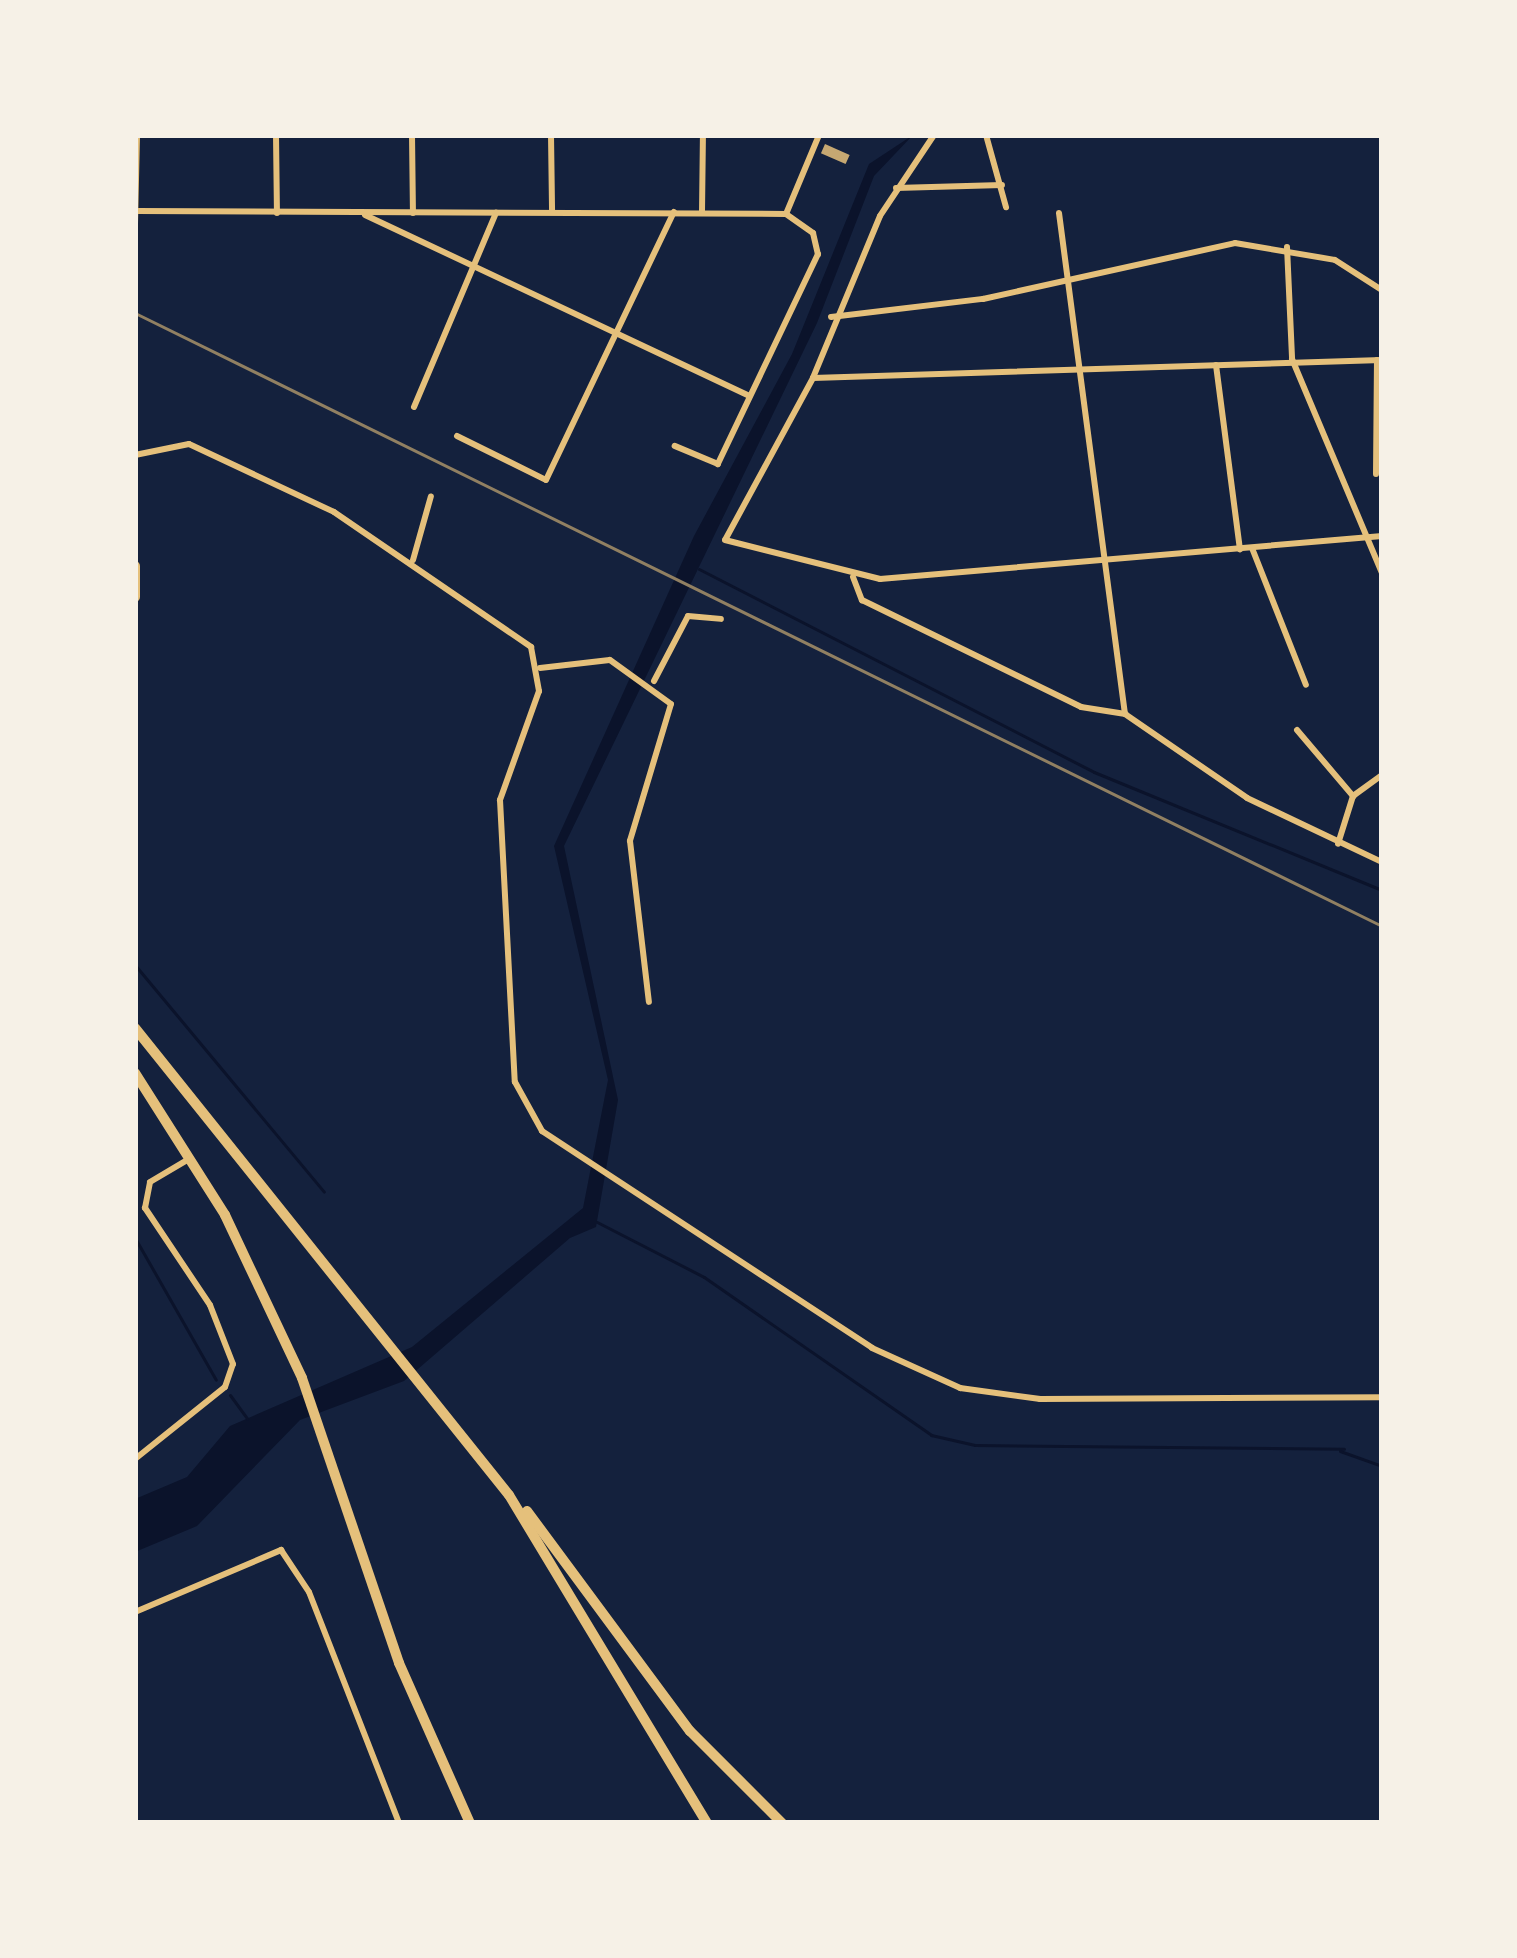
<!DOCTYPE html>
<style>
body{margin:0}
#map{position:relative;width:1517px;height:1958px;overflow:hidden;background:#14213d;font-family:Merriweather,serif}
div>[style]{position:absolute}
[style*='--x']{left:calc(var(--x)*1px);top:calc(var(--y)*1px);width:calc(var(--w)*1px);rotate:calc(var(--a)*1deg)}
.water>*{inset:0;background:#0b132b}
.stream>*{height:3px;margin:-1.5px;padding:0 1.5px;transform-origin:1.5px;border-radius:1.5px;background:#0b132b}
.building>*{inset:0;background:#c6a872;transform-origin:0 0}
.minor>*{height:6px;margin:-3px;padding:0 3px;transform-origin:3px;border-radius:3px;background:#e5c07b}
.motorway>*{height:10px;margin:-5px;padding:0 5px;transform-origin:5px;border-radius:5px;background:#e5c07b}
.rail>*{height:3px;margin:-1.5px;padding:0 1.5px;transform-origin:1.5px;border-radius:1.5px;background:#918062}
span{translate:-50% -50%;white-space:nowrap;text-align:center;line-height:1.15;-webkit-text-stroke:9px #f6f1e7;paint-order:stroke}
.frame{position:absolute;inset:0;border:138px solid #f6f1e7;pointer-events:none}
</style>
<div id="map">
<div class="water">
<i style="clip-path:polygon(913px 135px,874px 176px,817px 323px,564px 846px,618px 1100px,596px 1227px,570px 1238px,404px 1381px,300px 1420px,197px 1526px,135px 1552px,135px 1499px,187px 1477px,230px 1426px,412px 1347px,583px 1208px,608px 1080px,554px 846px,694px 536px,792px 354px,869px 164px)"></i>
</div>
<div class="stream">
<i style="--x:699;--y:569;--w:444;--a:27.2"></i>
<i style="--x:1094;--y:772;--w:311;--a:22.3"></i>
<i style="--x:135;--y:965;--w:295;--a:50.2"></i>
<i style="--x:597;--y:1222;--w:120;--a:27.2"></i>
<i style="--x:704;--y:1277;--w:277;--a:34.8"></i>
<i style="--x:931;--y:1435;--w:45;--a:12.8"></i>
<i style="--x:975;--y:1445;--w:369;--a:0.6"></i>
<i style="--x:135;--y:1238;--w:163;--a:60.3"></i>
<i style="--x:230;--y:1395;--w:29;--a:54"></i>
<i style="--x:1340;--y:1451;--w:45;--a:19.7"></i>
</div>
<div class="building">
<i style="left:825px;top:144px;width:27px;height:10px;rotate:24deg"></i>
</div>
<div class="minor">
<i style="--x:276;--y:135;--w:78;--a:89.3"></i>
<i style="--x:412;--y:135;--w:78;--a:89.3"></i>
<i style="--x:551;--y:135;--w:76;--a:89.2"></i>
<i style="--x:934;--y:135;--w:97;--a:123.7"></i>
<i style="--x:880;--y:216;--w:175;--a:112.5"></i>
<i style="--x:813;--y:378;--w:184;--a:118.5"></i>
<i style="--x:725;--y:540;--w:160;--a:14.1"></i>
<i style="--x:880;--y:579;--w:504;--a:-4.9"></i>
<i style="--x:986;--y:135;--w:75;--a:74.5"></i>
<i style="--x:896;--y:188;--w:106;--a:-1.6"></i>
<i style="--x:137;--y:211;--w:649;--a:0.26"></i>
<i style="--x:786;--y:214;--w:33;--a:35"></i>
<i style="--x:813;--y:233;--w:22;--a:77"></i>
<i style="--x:818;--y:254;--w:233;--a:115.5"></i>
<i style="--x:718;--y:464;--w:47;--a:-157.3"></i>
<i style="--x:702;--y:212;--w:77;--a:-89.3"></i>
<i style="--x:1059;--y:213;--w:505;--a:82.5"></i>
<i style="--x:786;--y:214;--w:86;--a:-67.3"></i>
<i style="--x:365;--y:215;--w:425;--a:25.2"></i>
<i style="--x:135;--y:224;--w:89;--a:-88.7"></i>
<i style="--x:1287;--y:247;--w:112;--a:87.4"></i>
<i style="--x:1292;--y:359;--w:232;--a:67.2"></i>
<i style="--x:831;--y:317;--w:153;--a:-6.8"></i>
<i style="--x:983;--y:299;--w:258;--a:-12.5"></i>
<i style="--x:1235;--y:243;--w:101;--a:9.6"></i>
<i style="--x:1335;--y:260;--w:56;--a:32.6"></i>
<i style="--x:1216;--y:365;--w:186;--a:82.6"></i>
<i style="--x:813;--y:378;--w:569;--a:-1.81"></i>
<i style="--x:414;--y:407;--w:211;--a:-67.1"></i>
<i style="--x:457;--y:436;--w:99;--a:26.3"></i>
<i style="--x:546;--y:480;--w:297;--a:-64.5"></i>
<i style="--x:135;--y:455;--w:55;--a:-11.5"></i>
<i style="--x:189;--y:444;--w:160;--a:25.1"></i>
<i style="--x:334;--y:512;--w:239;--a:34.4"></i>
<i style="--x:531;--y:647;--w:45;--a:79.7"></i>
<i style="--x:539;--y:691;--w:116;--a:109.7"></i>
<i style="--x:500;--y:800;--w:282;--a:87"></i>
<i style="--x:515;--y:1082;--w:56;--a:61.1"></i>
<i style="--x:542;--y:1131;--w:395;--a:33.3"></i>
<i style="--x:872;--y:1348;--w:97;--a:24.4"></i>
<i style="--x:960;--y:1388;--w:81;--a:7.8"></i>
<i style="--x:1040;--y:1399;--w:342;--a:-0.3"></i>
<i style="--x:1376;--y:474;--w:114;--a:-89.5"></i>
<i style="--x:1252;--y:548;--w:147;--a:68.5"></i>
<i style="--x:413;--y:560;--w:66;--a:-74.3"></i>
<i style="--x:853;--y:577;--w:25;--a:69"></i>
<i style="--x:862;--y:600;--w:244;--a:26"></i>
<i style="--x:1081;--y:707;--w:45;--a:9"></i>
<i style="--x:1125;--y:714;--w:148;--a:34.5"></i>
<i style="--x:1247;--y:798;--w:149;--a:25.4"></i>
<i style="--x:540;--y:668;--w:70;--a:-6.5"></i>
<i style="--x:610;--y:660;--w:75;--a:35.8"></i>
<i style="--x:671;--y:704;--w:143;--a:106.7"></i>
<i style="--x:630;--y:841;--w:162;--a:83.3"></i>
<i style="--x:654;--y:681;--w:73;--a:-62.4"></i>
<i style="--x:688;--y:616;--w:33;--a:5"></i>
<i style="--x:1297;--y:730;--w:87;--a:49.7"></i>
<i style="--x:1353;--y:796;--w:50;--a:107.4"></i>
<i style="--x:1353;--y:796;--w:36;--a:-36"></i>
<i style="--x:135;--y:1459;--w:115;--a:-38.7"></i>
<i style="--x:225;--y:1387;--w:24;--a:-71"></i>
<i style="--x:233;--y:1364;--w:63;--a:-111.3"></i>
<i style="--x:210;--y:1305;--w:117;--a:-123.8"></i>
<i style="--x:145;--y:1208;--w:26;--a:-79"></i>
<i style="--x:150;--y:1182;--w:43;--a:-30.7"></i>
<i style="--x:135;--y:1612;--w:159;--a:-23"></i>
<i style="--x:281;--y:1550;--w:50;--a:56.3"></i>
<i style="--x:309;--y:1592;--w:248;--a:68.7"></i>
</div>
<div class="motorway">
<i style="--x:135;--y:566;--w:31;--a:90"></i>
<i style="--x:135;--y:1028;--w:598;--a:51.31"></i>
<i style="--x:509;--y:1495;--w:383;--a:58.9"></i>
<i style="--x:135;--y:1073;--w:168;--a:57.6"></i>
<i style="--x:225;--y:1215;--w:180;--a:64.7"></i>
<i style="--x:302;--y:1378;--w:301;--a:71.2"></i>
<i style="--x:399;--y:1663;--w:175;--a:66.1"></i>
<i style="--x:527;--y:1511;--w:274;--a:53.5"></i>
<i style="--x:690;--y:1731;--w:130;--a:45"></i>
</div>
<div class="rail">
<i style="--x:135;--y:313;--w:1390;--a:26.18"></i>
</div>
<div class="frame"></div>
</div>
